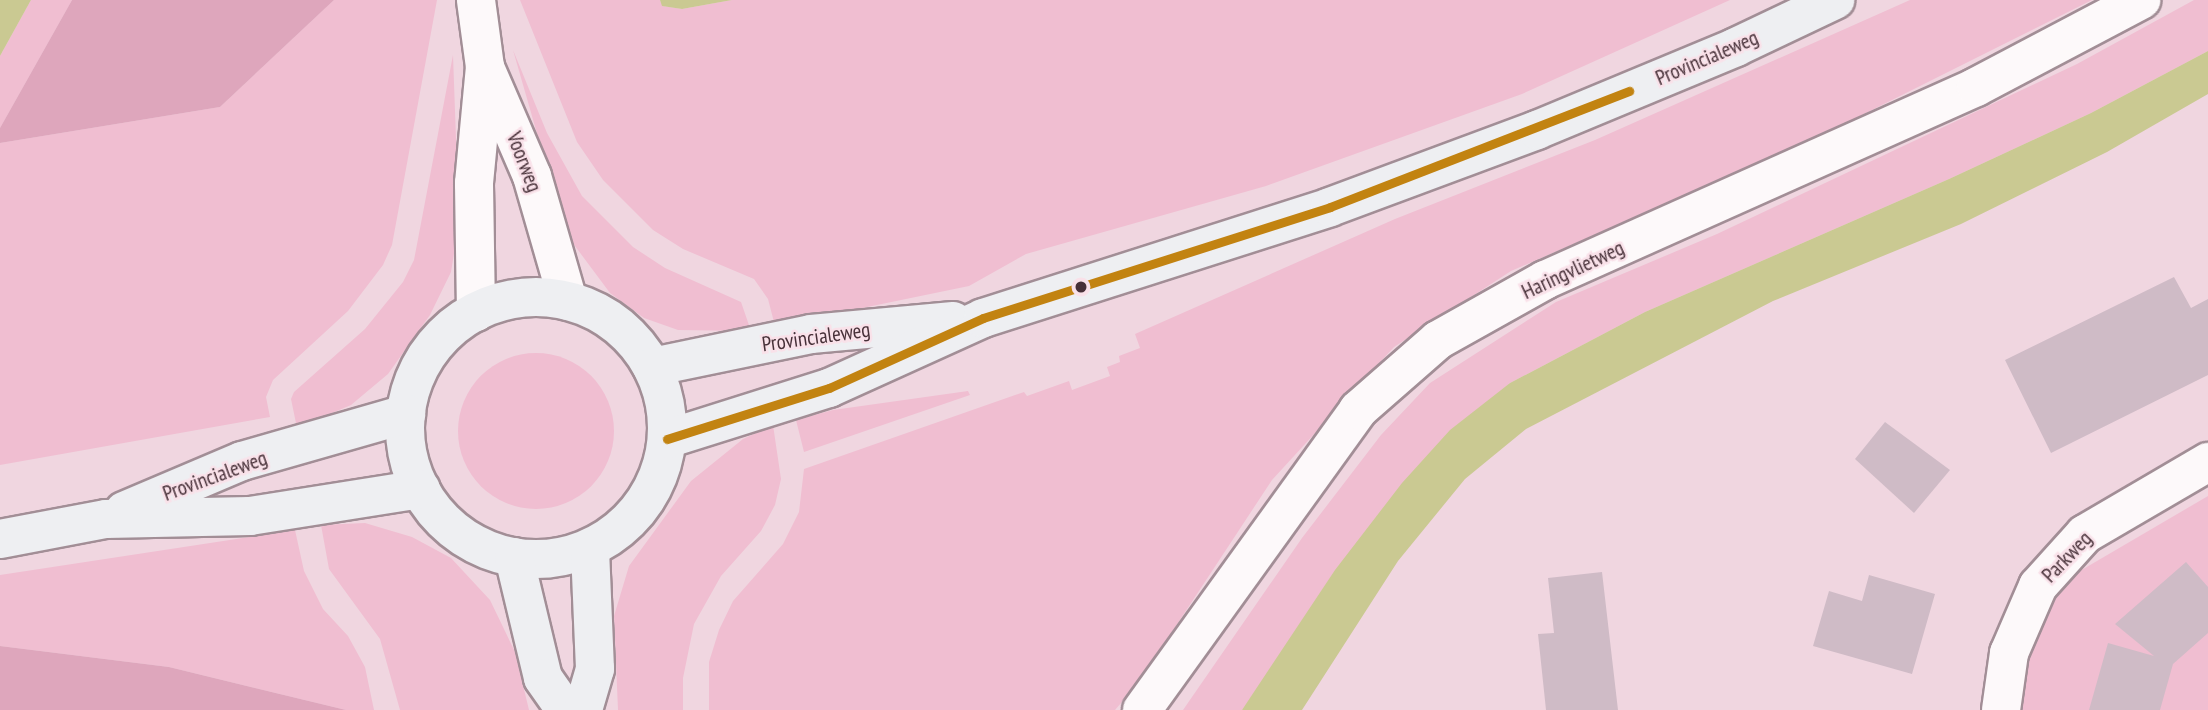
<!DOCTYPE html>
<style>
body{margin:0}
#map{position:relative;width:2208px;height:710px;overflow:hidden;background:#f0d6e0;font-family:"PT Sans Narrow",sans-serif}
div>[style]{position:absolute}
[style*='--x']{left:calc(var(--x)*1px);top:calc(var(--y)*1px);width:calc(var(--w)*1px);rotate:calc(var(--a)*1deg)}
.green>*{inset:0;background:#f0bed1}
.round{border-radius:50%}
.forest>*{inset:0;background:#dea6bc}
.water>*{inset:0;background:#cac992}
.building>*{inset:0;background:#cfbbc6}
.roads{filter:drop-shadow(2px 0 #a28e96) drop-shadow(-2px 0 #a28e96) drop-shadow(0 2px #a28e96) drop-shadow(0 -2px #a28e96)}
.street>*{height:38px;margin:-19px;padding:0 19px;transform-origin:19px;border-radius:19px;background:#fdf9fa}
.secondary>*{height:38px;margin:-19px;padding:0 19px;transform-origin:19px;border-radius:19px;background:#eeeff2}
.secondary>.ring{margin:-19px;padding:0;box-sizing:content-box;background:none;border:38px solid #eeeff2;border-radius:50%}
.bus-1>*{height:9px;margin:-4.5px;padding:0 4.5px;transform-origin:4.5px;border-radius:4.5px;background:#c28311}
.dots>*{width:19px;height:19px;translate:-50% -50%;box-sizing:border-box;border:4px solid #f9e1e9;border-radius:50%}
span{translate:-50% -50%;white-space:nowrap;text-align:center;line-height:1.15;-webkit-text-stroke:5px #f9e1e9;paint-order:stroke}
.street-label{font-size:21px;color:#473038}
</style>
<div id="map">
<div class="green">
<i style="clip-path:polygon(31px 0,72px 0,0 128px,0 56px)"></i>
<i style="clip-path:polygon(334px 0,437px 0,392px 245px,383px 265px,348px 311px,273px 380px,266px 397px,270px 417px,0 465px,0 143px,220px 107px)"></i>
<i style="clip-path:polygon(520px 0,660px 0,663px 6px,682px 9px,732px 0,1730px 0,1522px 94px,1266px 186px,1026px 254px,969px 286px,775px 326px,768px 299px,754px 279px,683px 249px,653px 230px,603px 180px,577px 142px)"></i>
<i style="clip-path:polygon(1910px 0,2092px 0,1798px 147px,1511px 271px,1394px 347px,1272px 480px,1139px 682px,1115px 710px,709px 710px,709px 662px,719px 630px,733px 601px,783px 544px,799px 512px,804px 469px,1024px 392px,1027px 396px,1069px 381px,1072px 390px,1110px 376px,1107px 367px,1120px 362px,1119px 356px,1140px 348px,1135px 334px,1395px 219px,1595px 140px)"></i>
<i style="clip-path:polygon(2194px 0,2208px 0,2208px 51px,2091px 113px,1949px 179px,1645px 312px,1510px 383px,1242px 710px,1183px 710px,1302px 538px,1381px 435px,1430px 383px,1556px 302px,1717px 234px,2077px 64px)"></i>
<i style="clip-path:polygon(513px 50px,547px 133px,582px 196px,633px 247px,665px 268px,741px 302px,751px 331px,678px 330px,644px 318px,610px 293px,572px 242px,559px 210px)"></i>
<i style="clip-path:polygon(453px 55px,459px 223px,451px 272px,430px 315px,388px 374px,351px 405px,297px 428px,291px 399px,294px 392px,365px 329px,403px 282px,414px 260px)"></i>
<i class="round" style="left:458px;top:353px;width:156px;height:156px"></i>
<i style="clip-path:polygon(968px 391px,970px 395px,804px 452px,796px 420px,833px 410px)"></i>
<i style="clip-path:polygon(773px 425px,781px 479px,775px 505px,761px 531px,721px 576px,694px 624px,683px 678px,683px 710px,618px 710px,614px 616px,629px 566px,691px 481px,743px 439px)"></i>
<i style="clip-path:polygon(2208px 496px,2208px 710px,2015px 710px,2017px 667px,2056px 585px)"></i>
<i style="clip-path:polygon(365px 523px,412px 537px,451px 558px,490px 600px,515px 652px,529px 710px,400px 710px,380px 639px,329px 569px,321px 525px)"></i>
<i style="clip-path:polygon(295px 530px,304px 571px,323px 609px,348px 636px,365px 667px,374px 710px,346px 710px,169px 667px,0 646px,0 575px)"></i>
</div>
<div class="forest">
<i style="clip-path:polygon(72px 0,334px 0,220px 107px,0 143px,0 128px)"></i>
<i style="clip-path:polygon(0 646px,169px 667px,346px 710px,0 710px)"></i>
</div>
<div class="water">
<i style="clip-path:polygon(0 0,31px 0,0 56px)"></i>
<i style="clip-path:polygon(660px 0,732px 0,682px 9px,662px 6px)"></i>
<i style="clip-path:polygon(2208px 51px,2208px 94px,2107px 152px,1961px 224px,1773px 301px,1526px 429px,1465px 479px,1398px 561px,1302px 710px,1242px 710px,1335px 570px,1402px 483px,1450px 430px,1510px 383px,1645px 312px,1949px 179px,2091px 113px)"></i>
</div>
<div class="building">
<i style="clip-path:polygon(2174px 277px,2191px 308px,2208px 299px,2208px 375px,2051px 453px,2005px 360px)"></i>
<i style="clip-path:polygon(1885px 422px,1950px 470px,1914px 513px,1855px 459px)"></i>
<i style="clip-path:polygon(2186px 562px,2208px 587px,2208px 633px,2173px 664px,2160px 710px,2089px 710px,2108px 643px,2154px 656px,2115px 624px)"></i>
<i style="clip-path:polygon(1602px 572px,1618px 710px,1546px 710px,1538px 634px,1554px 633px,1548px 578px)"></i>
<i style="clip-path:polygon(1869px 575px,1935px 594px,1912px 674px,1813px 646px,1829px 591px,1862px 601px)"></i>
</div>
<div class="roads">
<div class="street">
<i style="--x:487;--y:72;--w:113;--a:66.6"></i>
<i style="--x:532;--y:176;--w:130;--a:73.9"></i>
<i style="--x:476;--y:312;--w:129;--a:-90.9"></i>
<i style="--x:474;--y:183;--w:117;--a:-84.6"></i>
<i style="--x:485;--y:67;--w:68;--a:-97.7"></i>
<i style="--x:1142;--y:710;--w:370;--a:-54.2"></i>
<i style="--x:1358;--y:410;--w:106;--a:-41.2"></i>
<i style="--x:1438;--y:340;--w:123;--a:-29.3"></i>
<i style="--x:1545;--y:280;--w:472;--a:-24.1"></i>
<i style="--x:1976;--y:87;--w:187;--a:-27.8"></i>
<i style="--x:2001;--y:710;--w:58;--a:-82"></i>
<i style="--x:2009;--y:653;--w:73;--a:-66.6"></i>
<i style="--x:2038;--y:586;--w:70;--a:-47.9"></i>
<i style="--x:2085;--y:534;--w:143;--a:-30.3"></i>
</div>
<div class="secondary">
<i class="ring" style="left:405px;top:297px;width:224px;height:224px"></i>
<i style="--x:652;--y:367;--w:162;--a:-11.7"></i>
<i style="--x:811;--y:334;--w:143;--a:-5.2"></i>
<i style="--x:667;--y:439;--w:170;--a:-17.5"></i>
<i style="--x:829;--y:388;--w:169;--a:-24.4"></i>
<i style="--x:983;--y:318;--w:364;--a:-17.7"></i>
<i style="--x:1330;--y:207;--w:221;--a:-20.4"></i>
<i style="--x:1537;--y:130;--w:216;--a:-22.6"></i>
<i style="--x:1736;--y:47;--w:110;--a:-25.4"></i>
<i style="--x:124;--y:511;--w:128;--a:-23"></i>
<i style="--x:242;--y:461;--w:171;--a:-16"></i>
<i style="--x:0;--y:539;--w:108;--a:-10.7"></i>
<i style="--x:106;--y:519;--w:144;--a:-1.2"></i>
<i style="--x:250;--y:516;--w:173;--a:-9"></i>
<i style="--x:514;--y:557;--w:124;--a:76.5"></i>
<i style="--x:543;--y:678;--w:39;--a:55"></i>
<i style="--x:583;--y:710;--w:43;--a:-73.7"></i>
<i style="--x:595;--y:669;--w:121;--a:-92.4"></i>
</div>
</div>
<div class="bus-1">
<i style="--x:667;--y:439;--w:170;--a:-17.5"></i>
<i style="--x:829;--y:388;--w:169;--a:-24.4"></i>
<i style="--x:983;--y:318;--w:364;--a:-17.7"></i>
<i style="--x:1330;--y:207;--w:321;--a:-21.2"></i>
</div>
<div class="dots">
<i style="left:1081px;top:287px;background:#473038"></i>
</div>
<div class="street-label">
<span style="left:1707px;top:58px;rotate:-23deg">Provincialeweg</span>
<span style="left:524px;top:162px;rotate:69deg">Voorweg</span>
<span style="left:1573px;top:270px;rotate:-25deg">Haringvlietweg</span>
<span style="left:816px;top:337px;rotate:-8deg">Provincialeweg</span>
<span style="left:215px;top:476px;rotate:-20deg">Provincialeweg</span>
<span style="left:2067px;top:557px;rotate:-46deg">Parkweg</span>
</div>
</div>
